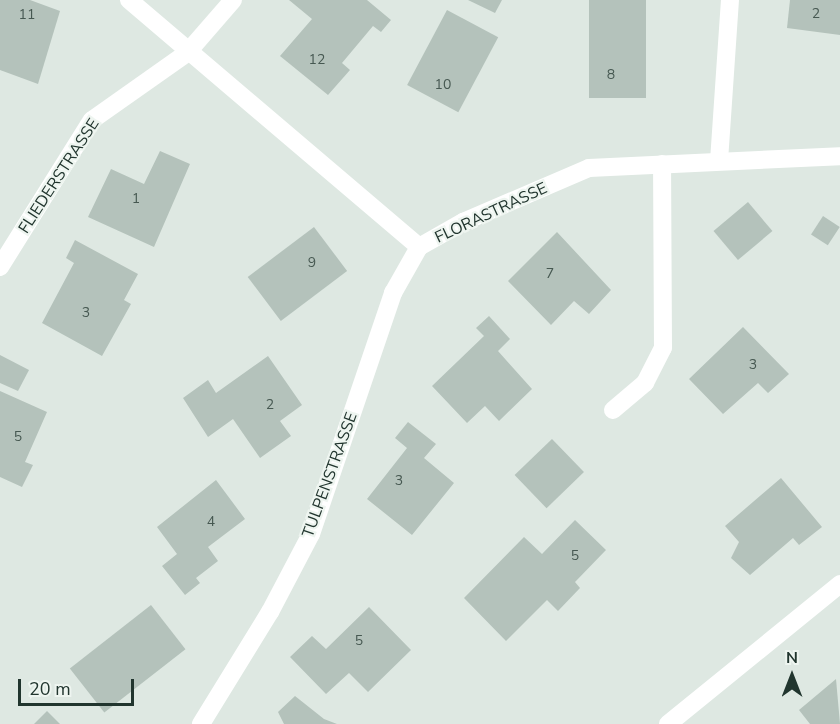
<!DOCTYPE html>
<style>
body{margin:0}
#map{position:relative;width:840px;height:724px;overflow:hidden;background:#dee8e2;font-family:"Nunito Sans",sans-serif}
div>[style]{position:absolute}
[style*='--x']{left:calc(var(--x)*1px);top:calc(var(--y)*1px);width:calc(var(--w)*1px);rotate:calc(var(--a)*1deg)}
.building>*{inset:0;background:#b4c2bb;transform-origin:0 0}
.minor>*{height:18px;margin:-9px;padding:0 9px;transform-origin:9px;border-radius:9px;background:#fff}
span{translate:-50% -50%;white-space:nowrap;text-align:center;line-height:1.15;-webkit-text-stroke:4.5px #eef5f0;paint-order:stroke}
.number-label{font-size:14px;color:#465851}
.number-label span{-webkit-text-stroke-width:0}
.street-label{font-size:16px;color:#21352e}
.north{position:absolute;left:762px;top:646px;width:60px;height:60px;-webkit-text-stroke:4px #eef5f0;paint-order:stroke;rotate:0deg;font-size:16px;font-weight:700;line-height:24px;text-align:center;color:#21352e}
.north::after{content:'';display:block;margin:auto;width:21px;height:27px;background:#21352e;clip-path:polygon(50% 0,100% 100%,50% 72%,0 100%)}
.scale{position:absolute;left:18px;top:679px;width:116px;height:27px;box-sizing:border-box;border:3px solid #21352e;border-top:0;padding-left:8px;font-size:18px;line-height:21px;white-space:nowrap;color:#21352e;-webkit-text-stroke:4px #eef5f0;paint-order:stroke}
</style>
<div id="map">
<div class="building">
<i style="clip-path:polygon(0 0,30px 0,60px 11px,38px 84px,0 70px)"></i>
<i style="clip-path:polygon(289px 0,367px 0,391px 20px,381px 32px,373px 26px,342px 63px,350px 70px,328px 95px,280px 56px,312px 19px)"></i>
<i style="clip-path:polygon(468px 0,502px 0,495px 13px)"></i>
<i style="left:589px;top:0;width:57px;height:98px"></i>
<i style="clip-path:polygon(790px 0,840px 0,840px 35px,787px 28px)"></i>
<i style="left:447px;top:10px;width:58px;height:85px;rotate:28deg"></i>
<i style="clip-path:polygon(160px 151px,190px 164px,154px 247px,88px 217px,111px 169px,144px 184px)"></i>
<i style="left:748px;top:202px;width:38px;height:45px;rotate:50deg"></i>
<i style="left:823px;top:216px;width:20px;height:22px;rotate:33deg"></i>
<i style="left:314px;top:227px;width:55px;height:83px;rotate:53deg"></i>
<i style="clip-path:polygon(557px 232px,611px 290px,589px 314px,574px 301px,551px 325px,508px 281px)"></i>
<i style="clip-path:polygon(75px 240px,138px 274px,124px 300px,131px 304px,102px 356px,42px 323px,74px 263px,66px 258px)"></i>
<i style="clip-path:polygon(489px 316px,510px 339px,498px 351px,532px 389px,499px 421px,485px 406px,467px 423px,432px 386px,484px 336px,476px 328px)"></i>
<i style="clip-path:polygon(743px 327px,789px 374px,768px 393px,758px 383px,723px 414px,689px 379px)"></i>
<i style="clip-path:polygon(0 355px,29px 370px,18px 391px,0 383px)"></i>
<i style="clip-path:polygon(268px 356px,302px 405px,280px 421px,291px 436px,260px 458px,233px 419px,208px 437px,183px 398px,208px 380px,216px 393px)"></i>
<i style="clip-path:polygon(0 391px,47px 412px,25px 462px,33px 465px,22px 487px,0 477px)"></i>
<i style="clip-path:polygon(408px 422px,436px 444px,424px 458px,454px 483px,412px 535px,367px 499px,407px 448px,395px 438px)"></i>
<i style="left:552px;top:439px;width:46px;height:52px;rotate:46deg"></i>
<i style="clip-path:polygon(781px 478px,822px 527px,799px 545px,793px 538px,750px 575px,731px 558px,739px 542px,725px 526px)"></i>
<i style="clip-path:polygon(216px 480px,245px 519px,208px 547px,218px 561px,196px 578px,200px 583px,185px 595px,162px 566px,177px 554px,157px 527px)"></i>
<i style="clip-path:polygon(575px 520px,606px 550px,575px 582px,580px 588px,558px 611px,547px 600px,506px 641px,464px 598px,524px 537px,542px 554px)"></i>
<i style="left:151px;top:605px;width:56px;height:103px;rotate:52deg"></i>
<i style="clip-path:polygon(369px 607px,411px 650px,368px 692px,349px 673px,326px 694px,290px 657px,312px 636px,326px 649px)"></i>
<i style="clip-path:polygon(836px 679px,840px 724px,810px 724px,799px 710px)"></i>
<i style="clip-path:polygon(295px 696px,324px 719px,337px 724px,284px 724px,278px 712px)"></i>
<i style="clip-path:polygon(47px 711px,60px 724px,34px 724px)"></i>
</div>
<div class="minor">
<i style="--x:129;--y:0;--w:381;--a:40.4"></i>
<i style="--x:719;--y:161;--w:161;--a:-86.1"></i>
<i style="--x:419;--y:247;--w:51;--a:-29.6"></i>
<i style="--x:463;--y:222;--w:137;--a:-23.2"></i>
<i style="--x:589;--y:168;--w:251;--a:-2.7"></i>
<i style="--x:0;--y:267;--w:173;--a:-58"></i>
<i style="--x:92;--y:120;--w:116;--a:-35.2"></i>
<i style="--x:187;--y:53;--w:70;--a:-49"></i>
<i style="--x:613;--y:410;--w:42;--a:-40.2"></i>
<i style="--x:645;--y:383;--w:39;--a:-63"></i>
<i style="--x:663;--y:348;--w:184;--a:-90.3"></i>
<i style="--x:201;--y:724;--w:132;--a:-58.4"></i>
<i style="--x:270;--y:612;--w:88;--a:-62.3"></i>
<i style="--x:311;--y:534;--w:255;--a:-71.2"></i>
<i style="--x:393;--y:293;--w:53;--a:-60.5"></i>
<i style="--x:668;--y:724;--w:222;--a:-39.1"></i>
</div>
<div class="number-label">
<span style="left:816px;top:14px">2</span>
<span style="left:27px;top:15px">11</span>
<span style="left:317px;top:60px">12</span>
<span style="left:611px;top:75px">8</span>
<span style="left:443px;top:85px">10</span>
<span style="left:136px;top:199px">1</span>
<span style="left:312px;top:263px">9</span>
<span style="left:550px;top:274px">7</span>
<span style="left:86px;top:313px">3</span>
<span style="left:753px;top:365px">3</span>
<span style="left:270px;top:405px">2</span>
<span style="left:18px;top:437px">5</span>
<span style="left:399px;top:481px">3</span>
<span style="left:211px;top:522px">4</span>
<span style="left:575px;top:556px">5</span>
<span style="left:359px;top:641px">5</span>
</div>
<div class="street-label">
<span style="left:59px;top:176px;rotate:-57deg">FLIEDERSTRASSE</span>
<span style="left:491px;top:213px;rotate:-25deg">FLORASTRASSE</span>
<span style="left:330px;top:475px;rotate:-70deg">TULPENSTRASSE</span>
</div>
<div class="north">N</div>
<div class="scale">20 m</div>
</div>
